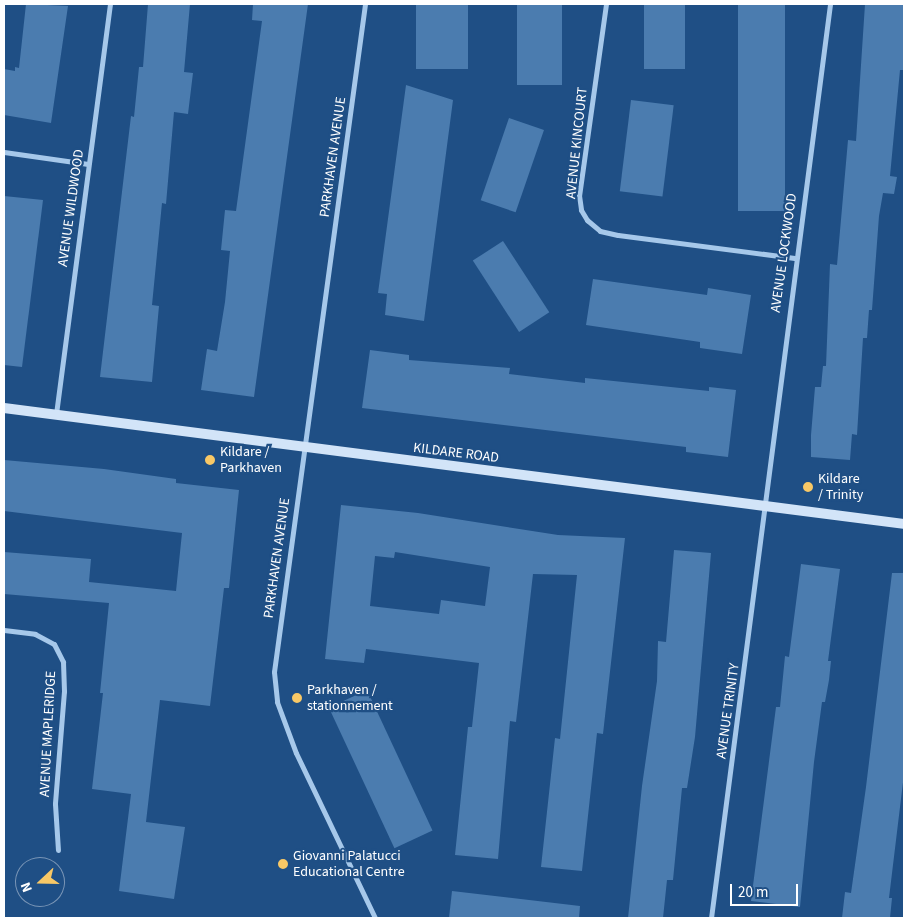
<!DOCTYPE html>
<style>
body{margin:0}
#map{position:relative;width:908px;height:922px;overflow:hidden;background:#1f4f85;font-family:"Source Sans 3",sans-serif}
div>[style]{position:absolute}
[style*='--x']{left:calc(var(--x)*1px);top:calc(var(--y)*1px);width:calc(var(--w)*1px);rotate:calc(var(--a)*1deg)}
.building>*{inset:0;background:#4b7caf;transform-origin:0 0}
.street>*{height:5px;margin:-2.5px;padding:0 2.5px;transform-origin:2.5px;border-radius:2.5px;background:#a6c8ea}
.secondary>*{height:10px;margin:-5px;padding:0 5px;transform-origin:5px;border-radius:5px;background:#d2e4f8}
.dots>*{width:14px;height:14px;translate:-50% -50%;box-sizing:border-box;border:2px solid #1f4f85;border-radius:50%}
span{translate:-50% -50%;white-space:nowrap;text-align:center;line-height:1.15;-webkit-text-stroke:4.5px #1f4f85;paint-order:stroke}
.street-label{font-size:14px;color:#fff}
.poi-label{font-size:14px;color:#fff}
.left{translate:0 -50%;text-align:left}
.frame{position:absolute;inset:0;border:5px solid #fff;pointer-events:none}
.north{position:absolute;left:15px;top:857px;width:50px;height:50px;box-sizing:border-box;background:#1f4f85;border:1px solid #7995b6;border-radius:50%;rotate:249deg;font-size:14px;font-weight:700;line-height:20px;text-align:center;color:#fff}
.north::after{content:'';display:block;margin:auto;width:18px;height:22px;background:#f8c866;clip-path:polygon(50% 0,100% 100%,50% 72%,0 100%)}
.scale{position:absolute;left:730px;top:884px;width:68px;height:22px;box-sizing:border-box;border:2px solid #fff;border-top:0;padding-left:6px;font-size:15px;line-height:18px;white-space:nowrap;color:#fff;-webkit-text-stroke:4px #1f4f85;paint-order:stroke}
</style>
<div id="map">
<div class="building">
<i style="clip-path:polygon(26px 4px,68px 6px,51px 123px,4px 115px,4px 69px,15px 71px,15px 67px,19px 68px)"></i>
<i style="clip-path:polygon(148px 4px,190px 4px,184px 72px,193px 73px,188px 114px,174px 112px,166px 204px,162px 203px,152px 305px,159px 306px,152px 382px,100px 377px,131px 116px,134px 117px,139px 67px,143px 67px)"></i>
<i style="clip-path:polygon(253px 4px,308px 4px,254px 397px,201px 390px,207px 349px,217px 351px,225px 302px,230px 251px,221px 250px,225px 210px,236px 211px,262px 21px,252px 20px)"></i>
<i style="left:416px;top:4px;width:52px;height:65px"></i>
<i style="left:517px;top:4px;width:45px;height:81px"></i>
<i style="left:644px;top:4px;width:41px;height:65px"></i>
<i style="left:738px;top:4px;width:47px;height:207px"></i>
<i style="clip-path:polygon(865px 4px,904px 4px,904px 70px,900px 70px,890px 176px,897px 177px,894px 194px,883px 193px,879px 216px,872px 310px,869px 310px,867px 338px,863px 338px,857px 435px,852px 434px,850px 460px,811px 457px,811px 435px,815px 387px,821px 387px,823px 366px,826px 366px,830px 264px,837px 265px,848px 140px,856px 141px)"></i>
<i style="clip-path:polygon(406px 85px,453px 100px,424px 321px,385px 315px,387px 294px,378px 293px)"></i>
<i style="left:631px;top:100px;width:43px;height:92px;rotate:7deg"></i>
<i style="left:509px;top:118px;width:37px;height:87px;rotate:19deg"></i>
<i style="clip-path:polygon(4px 196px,43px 200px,22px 367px,4px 365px)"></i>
<i style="left:503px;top:241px;width:85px;height:36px;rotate:57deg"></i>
<i style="clip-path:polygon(593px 279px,707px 295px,708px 288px,751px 295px,742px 354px,700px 348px,700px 342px,586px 325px)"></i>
<i style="clip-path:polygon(370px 350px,409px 355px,409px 360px,510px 368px,509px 374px,585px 383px,585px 378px,709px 391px,709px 387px,736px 390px,728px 457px,686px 452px,686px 447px,362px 408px)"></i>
<i style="clip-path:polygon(4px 460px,104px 469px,176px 479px,176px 483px,239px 490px,229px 588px,224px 588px,210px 706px,160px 700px,146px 822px,185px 827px,174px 899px,119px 891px,131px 794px,92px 789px,103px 693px,100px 693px,109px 603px,4px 594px,4px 552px,91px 559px,89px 582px,176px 591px,182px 533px,4px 511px)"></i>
<i style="clip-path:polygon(evenodd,341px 505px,418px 513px,558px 535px,625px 538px,603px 734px,597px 733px,582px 871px,541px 867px,555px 738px,560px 739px,577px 575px,533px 574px,516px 722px,510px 721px,498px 859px,455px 855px,468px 727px,472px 727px,479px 663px,366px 649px,364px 663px,325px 659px,341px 505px,395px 552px,490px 567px,485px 606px,441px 600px,439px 614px,370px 606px,375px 556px,394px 558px,395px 552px)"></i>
<i style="clip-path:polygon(674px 550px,711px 553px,695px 737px,687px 788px,682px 788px,673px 880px,667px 880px,663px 918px,628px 918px,642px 786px,657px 681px,658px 641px,666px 642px)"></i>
<i style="clip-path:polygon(801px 564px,840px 569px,828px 661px,831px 661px,829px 680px,825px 702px,822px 702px,814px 762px,800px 907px,751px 901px,776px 707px,780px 707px,785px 656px,789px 657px)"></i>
<i style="clip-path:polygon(892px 573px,904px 573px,904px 774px,889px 898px,892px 898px,890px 918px,842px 918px,845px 892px,851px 893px,866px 787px)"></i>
<i style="left:367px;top:690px;width:155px;height:42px;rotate:65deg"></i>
<i style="clip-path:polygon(452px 891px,580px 906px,579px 918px,449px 918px)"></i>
</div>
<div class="street">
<i style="--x:365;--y:4;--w:674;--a:97.76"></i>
<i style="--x:274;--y:672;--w:30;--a:84"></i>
<i style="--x:277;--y:702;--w:54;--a:69.6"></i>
<i style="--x:296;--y:753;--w:183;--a:64.4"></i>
<i style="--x:606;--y:4;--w:193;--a:98"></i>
<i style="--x:579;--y:195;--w:15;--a:82"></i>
<i style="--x:581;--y:210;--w:12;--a:59"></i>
<i style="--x:587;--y:220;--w:17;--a:40"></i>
<i style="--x:600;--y:231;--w:18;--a:13"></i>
<i style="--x:618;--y:235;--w:178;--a:7.4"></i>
<i style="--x:4;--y:152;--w:85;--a:8.1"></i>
<i style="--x:56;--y:414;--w:414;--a:-82.5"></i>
<i style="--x:4;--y:630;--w:31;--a:7"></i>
<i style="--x:35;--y:634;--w:21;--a:28"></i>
<i style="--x:54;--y:644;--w:20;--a:63"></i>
<i style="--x:63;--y:662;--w:29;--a:88"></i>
<i style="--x:64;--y:691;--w:113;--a:94.6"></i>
<i style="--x:55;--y:804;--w:46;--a:86.3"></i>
<i style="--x:711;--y:918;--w:922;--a:-82.58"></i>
</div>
<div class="secondary">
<i style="--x:4;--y:408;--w:907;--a:7.34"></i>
</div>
<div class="dots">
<i style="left:210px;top:460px;background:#f8c866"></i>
<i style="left:808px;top:487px;background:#f8c866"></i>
<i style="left:297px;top:698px;background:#f8c866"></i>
<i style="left:283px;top:864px;background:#f8c866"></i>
</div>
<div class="street-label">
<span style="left:577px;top:143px;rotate:-84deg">AVENUE KINCOURT</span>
<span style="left:333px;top:157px;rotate:-82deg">PARKHAVEN AVENUE</span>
<span style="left:71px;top:208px;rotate:-82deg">AVENUE WILDWOOD</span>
<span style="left:784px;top:253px;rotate:-82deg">AVENUE LOCKWOOD</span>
<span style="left:456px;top:453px;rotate:7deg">KILDARE ROAD</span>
<span style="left:277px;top:558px;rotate:-82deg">PARKHAVEN AVENUE</span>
<span style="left:728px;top:711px;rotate:-82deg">AVENUE TRINITY</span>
<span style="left:48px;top:734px;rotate:-87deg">AVENUE MAPLERIDGE</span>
</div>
<div class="poi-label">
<span class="left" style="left:220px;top:460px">Kildare /<br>Parkhaven</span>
<span class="left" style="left:818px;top:487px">Kildare<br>/ Trinity</span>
<span class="left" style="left:307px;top:698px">Parkhaven /<br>stationnement</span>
<span class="left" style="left:293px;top:864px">Giovanni Palatucci<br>Educational Centre</span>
</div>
<div class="frame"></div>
<div class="north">N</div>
<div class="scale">20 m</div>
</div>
